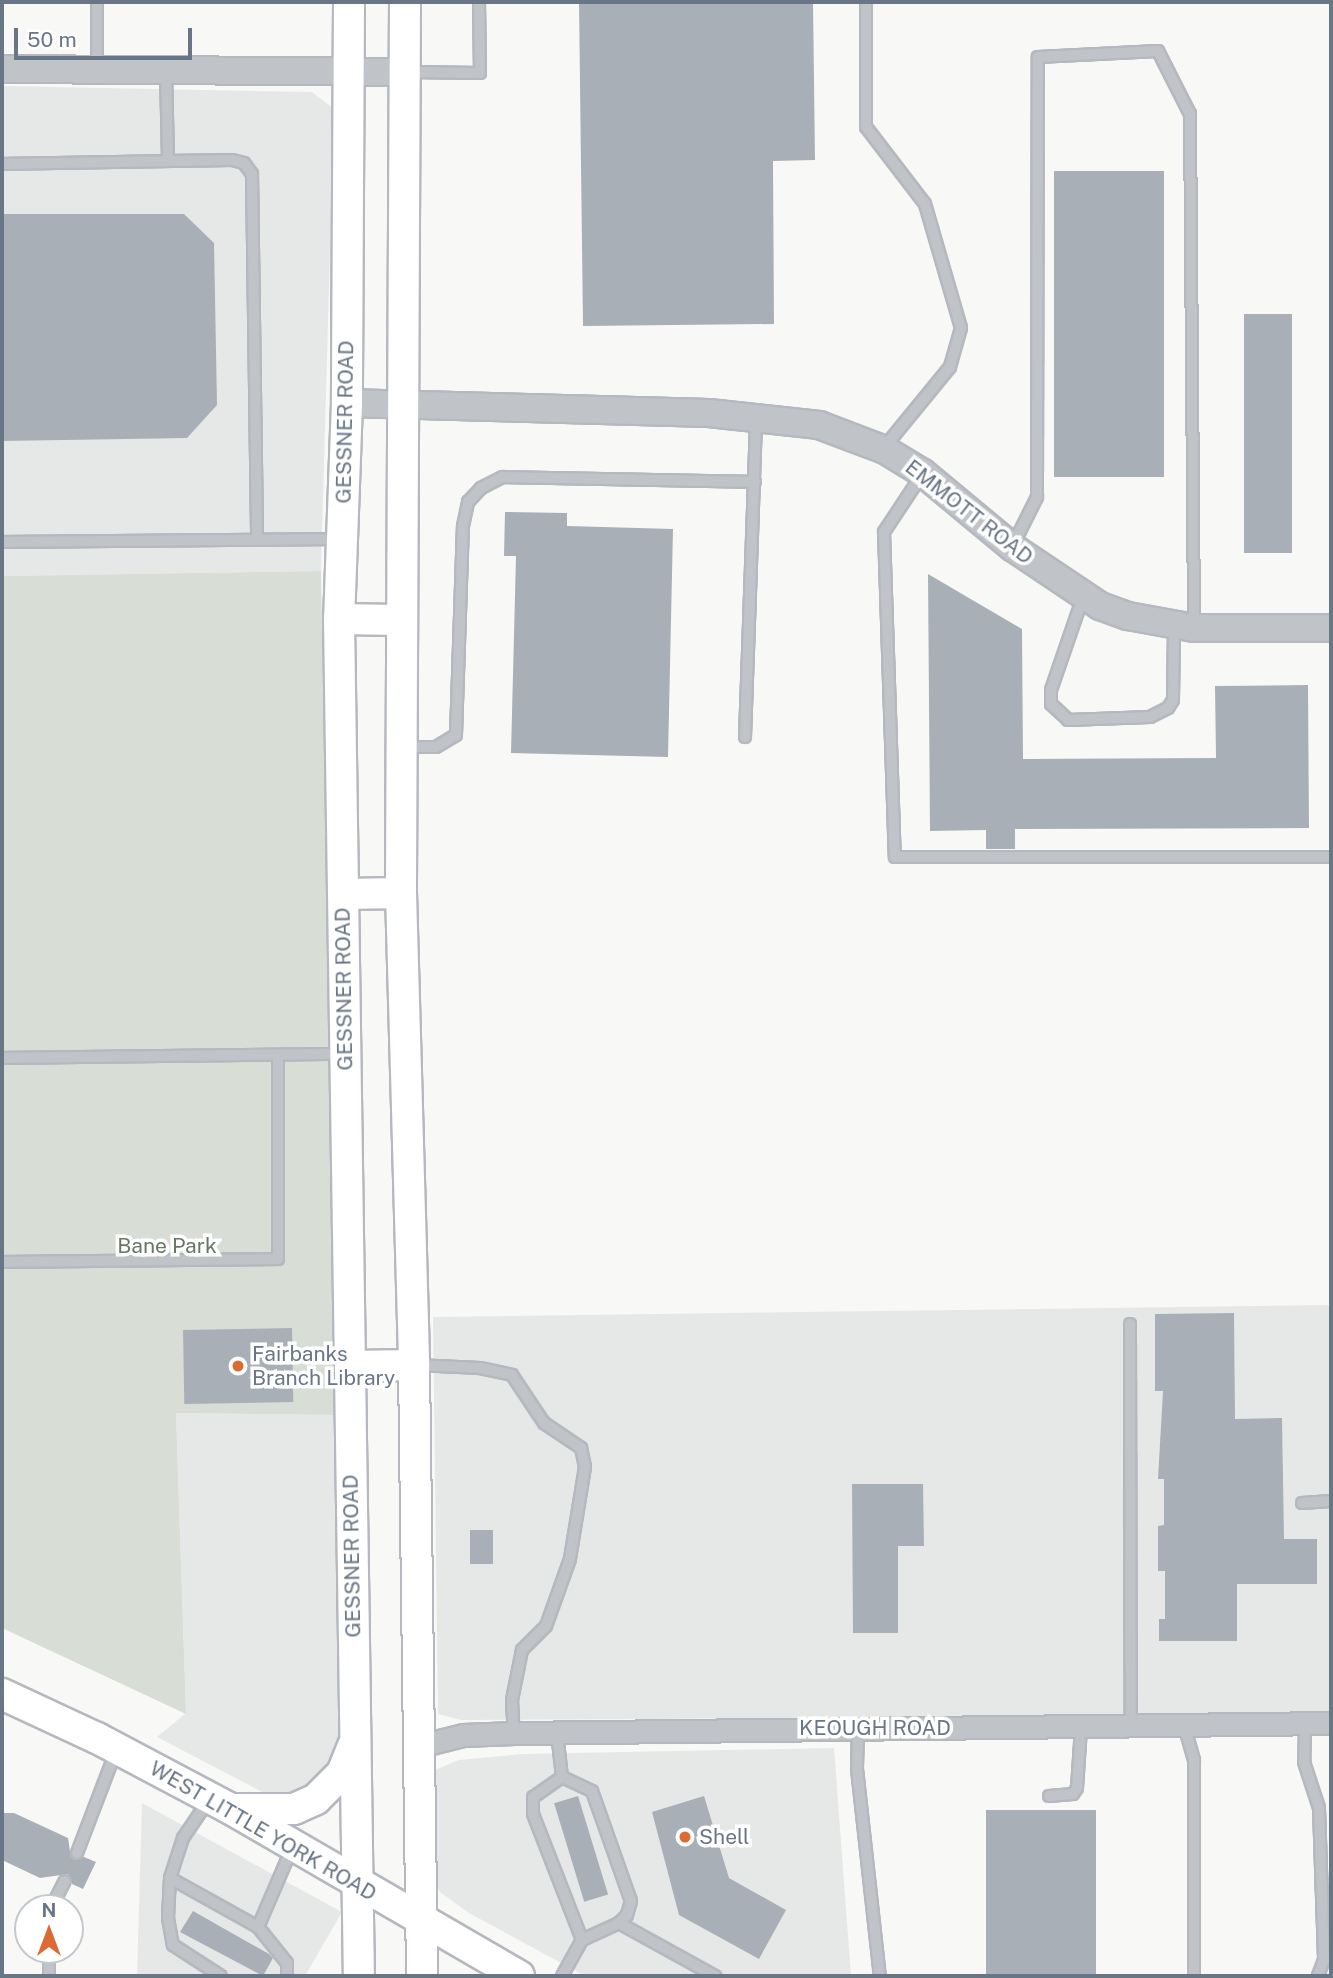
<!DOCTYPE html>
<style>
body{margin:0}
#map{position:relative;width:1333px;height:1978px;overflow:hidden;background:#f8f9f6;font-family:"Public Sans",sans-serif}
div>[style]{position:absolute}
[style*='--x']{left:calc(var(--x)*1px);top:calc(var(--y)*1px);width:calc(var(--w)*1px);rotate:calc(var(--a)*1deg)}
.built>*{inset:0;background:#e6e8e7}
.green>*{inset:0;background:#d8ddd6}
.building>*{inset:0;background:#a8afb7;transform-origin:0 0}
.roads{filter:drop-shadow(2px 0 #b5b9bf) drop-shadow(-2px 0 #b5b9bf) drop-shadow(0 2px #b5b9bf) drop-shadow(0 -2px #b5b9bf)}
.service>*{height:10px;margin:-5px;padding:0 5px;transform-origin:5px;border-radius:5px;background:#c0c4c8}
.minor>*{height:21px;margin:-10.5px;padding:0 10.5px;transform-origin:10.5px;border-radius:10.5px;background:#c0c4c8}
.tertiary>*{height:26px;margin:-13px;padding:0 13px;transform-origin:13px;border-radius:13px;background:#c0c4c8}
.secondary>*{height:30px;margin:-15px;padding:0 15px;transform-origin:15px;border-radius:15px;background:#fff}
.dots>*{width:19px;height:19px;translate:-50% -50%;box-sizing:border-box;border:4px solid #fff;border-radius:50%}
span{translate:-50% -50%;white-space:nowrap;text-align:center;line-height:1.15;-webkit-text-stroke:7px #fff;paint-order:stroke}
.street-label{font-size:21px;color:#697686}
.park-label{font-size:21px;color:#667864}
.poi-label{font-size:21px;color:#697686}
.left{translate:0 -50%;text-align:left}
.frame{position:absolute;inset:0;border:4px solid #697686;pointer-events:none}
.north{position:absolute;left:14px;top:1894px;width:70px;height:70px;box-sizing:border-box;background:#fff;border:2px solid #c3c8cf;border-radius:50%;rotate:0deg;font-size:19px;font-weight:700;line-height:28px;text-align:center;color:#697686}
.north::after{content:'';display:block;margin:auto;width:24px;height:32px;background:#dc6b33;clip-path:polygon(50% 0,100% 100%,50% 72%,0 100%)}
.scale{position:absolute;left:14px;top:28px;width:178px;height:32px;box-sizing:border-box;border:4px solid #697686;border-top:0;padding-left:9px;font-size:21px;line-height:24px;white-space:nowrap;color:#697686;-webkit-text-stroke:5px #fff;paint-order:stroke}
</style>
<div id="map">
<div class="built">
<i style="clip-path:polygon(2px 86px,312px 92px,334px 109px,321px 571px,2px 576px)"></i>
<i style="clip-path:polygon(1331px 1305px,1331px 1715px,461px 1720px,438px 1714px,433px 1317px)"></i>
<i style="clip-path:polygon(176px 1413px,335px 1415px,342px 1757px,317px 1792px,268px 1795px,157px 1737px,186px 1713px)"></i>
<i style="clip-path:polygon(834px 1748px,851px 1976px,585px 1976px,469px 1913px,440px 1892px,431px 1872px,428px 1788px,435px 1770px,459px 1760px,522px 1754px)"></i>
<i style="clip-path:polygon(142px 1803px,342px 1912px,305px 1976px,137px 1976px)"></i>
</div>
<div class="green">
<i style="clip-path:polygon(321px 571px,335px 1415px,176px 1413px,186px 1714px,2px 1628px,2px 576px)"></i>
</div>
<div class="building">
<i style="clip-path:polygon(579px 2px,813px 2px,815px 160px,773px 161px,774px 324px,583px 326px)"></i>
<i style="left:1164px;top:171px;width:306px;height:110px;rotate:90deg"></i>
<i style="clip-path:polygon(2px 214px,184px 214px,214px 243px,217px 405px,187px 438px,2px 441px)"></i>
<i style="left:1244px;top:314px;width:48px;height:239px"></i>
<i style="clip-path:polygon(505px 512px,567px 513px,567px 526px,673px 529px,668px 757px,511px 753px,516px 556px,504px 556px)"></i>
<i style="clip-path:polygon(928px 574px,1022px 629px,1023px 759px,1216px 758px,1215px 686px,1308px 685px,1309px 828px,1015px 829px,1015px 849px,986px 849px,986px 830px,930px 831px)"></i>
<i style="clip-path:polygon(1234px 1313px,1235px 1419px,1282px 1418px,1284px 1539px,1317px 1539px,1317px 1584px,1237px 1584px,1237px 1641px,1159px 1641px,1159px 1619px,1165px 1619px,1165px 1571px,1158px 1571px,1158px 1526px,1164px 1525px,1164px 1479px,1158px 1479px,1163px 1391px,1155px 1391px,1155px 1314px)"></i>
<i style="left:292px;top:1328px;width:74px;height:109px;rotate:89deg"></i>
<i style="clip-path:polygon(852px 1484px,923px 1484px,924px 1546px,898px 1546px,898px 1633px,853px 1633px)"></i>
<i style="left:470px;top:1530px;width:23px;height:34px"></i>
<i style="left:578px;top:1796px;width:103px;height:25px;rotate:73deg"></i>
<i style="clip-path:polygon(704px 1796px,729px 1878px,786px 1910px,759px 1959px,679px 1915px,652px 1812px)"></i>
<i style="left:1096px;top:1810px;width:166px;height:110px;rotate:90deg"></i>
<i style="clip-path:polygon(2px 1813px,14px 1813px,68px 1838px,71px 1858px,84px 1857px,96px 1862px,83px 1889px,72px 1884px,68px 1874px,40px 1878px,2px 1860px)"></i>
<i style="clip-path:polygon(193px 1911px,269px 1954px,273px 1958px,263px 1976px,180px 1932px)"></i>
</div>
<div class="roads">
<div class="service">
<i style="--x:866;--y:2;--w:125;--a:90"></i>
<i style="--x:866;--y:127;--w:97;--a:52.5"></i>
<i style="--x:925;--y:204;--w:129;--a:73.8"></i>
<i style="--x:961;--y:328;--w:41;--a:105.8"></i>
<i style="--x:950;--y:367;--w:106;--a:129.3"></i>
<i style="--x:97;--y:69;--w:67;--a:-90"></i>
<i style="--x:166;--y:71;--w:90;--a:88.7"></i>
<i style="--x:168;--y:161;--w:64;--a:-0.9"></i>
<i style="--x:232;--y:160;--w:12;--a:14"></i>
<i style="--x:244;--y:163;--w:14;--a:54"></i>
<i style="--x:252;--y:174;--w:365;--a:89.2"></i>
<i style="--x:408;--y:72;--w:72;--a:0.8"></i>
<i style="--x:480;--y:73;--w:71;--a:-90.8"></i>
<i style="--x:2;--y:164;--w:166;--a:-1"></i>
<i style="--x:923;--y:473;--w:71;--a:123.5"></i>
<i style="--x:884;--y:532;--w:325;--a:88.1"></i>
<i style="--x:895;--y:857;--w:436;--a:0"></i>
<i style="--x:2;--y:542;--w:336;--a:-0.5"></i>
<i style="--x:1012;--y:547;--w:56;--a:-63.4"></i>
<i style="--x:1037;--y:497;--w:440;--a:-89.9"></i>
<i style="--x:1038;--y:57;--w:120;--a:-2.9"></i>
<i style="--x:1158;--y:51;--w:71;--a:63.1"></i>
<i style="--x:1190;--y:114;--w:514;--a:89.55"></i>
<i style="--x:1083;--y:597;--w:98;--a:109"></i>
<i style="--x:1051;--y:690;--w:14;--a:90"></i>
<i style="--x:1051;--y:704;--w:23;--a:43"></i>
<i style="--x:1068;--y:720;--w:82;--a:-2.1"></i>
<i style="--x:1150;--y:717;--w:20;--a:-27"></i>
<i style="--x:1168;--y:708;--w:9;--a:-58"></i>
<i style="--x:1173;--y:700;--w:75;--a:-89.2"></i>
<i style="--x:745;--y:737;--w:318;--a:-88"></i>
<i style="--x:404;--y:747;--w:32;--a:0"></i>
<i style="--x:436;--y:747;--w:23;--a:-31"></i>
<i style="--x:456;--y:735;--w:209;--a:-88.1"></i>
<i style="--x:463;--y:526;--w:25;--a:-78"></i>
<i style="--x:468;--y:502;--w:19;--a:-47"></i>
<i style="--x:481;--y:488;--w:25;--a:-27"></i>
<i style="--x:503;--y:477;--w:252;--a:1.1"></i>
<i style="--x:2;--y:1058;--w:340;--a:-0.7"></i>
<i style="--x:2;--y:1262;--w:276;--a:-0.6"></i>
<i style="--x:278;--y:1259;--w:204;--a:-90"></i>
<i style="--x:1130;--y:1324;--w:402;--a:89.9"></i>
<i style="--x:416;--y:1365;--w:64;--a:2.7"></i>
<i style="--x:480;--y:1368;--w:33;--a:12"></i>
<i style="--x:512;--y:1375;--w:58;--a:56.3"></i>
<i style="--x:544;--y:1423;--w:45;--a:34"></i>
<i style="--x:581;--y:1448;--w:19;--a:78"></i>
<i style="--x:585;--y:1467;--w:93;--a:99.3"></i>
<i style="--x:570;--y:1559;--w:71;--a:109.7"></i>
<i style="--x:546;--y:1626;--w:34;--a:135"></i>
<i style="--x:522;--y:1650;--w:51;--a:101.3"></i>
<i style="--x:512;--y:1700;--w:33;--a:87"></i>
<i style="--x:1302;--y:1503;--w:29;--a:-4"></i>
<i style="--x:1305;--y:1723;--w:39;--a:91"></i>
<i style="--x:1304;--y:1762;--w:48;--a:71.9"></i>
<i style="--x:1319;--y:1808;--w:152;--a:88.1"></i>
<i style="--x:1324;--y:1960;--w:17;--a:111"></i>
<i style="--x:1184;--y:1725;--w:37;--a:74"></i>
<i style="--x:1194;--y:1761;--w:215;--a:90"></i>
<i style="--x:858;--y:1727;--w:42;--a:91.4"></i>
<i style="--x:857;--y:1769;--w:208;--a:83.7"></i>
<i style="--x:557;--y:1733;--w:44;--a:83.5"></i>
<i style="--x:562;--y:1777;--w:33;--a:25"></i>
<i style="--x:592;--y:1791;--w:117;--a:70.5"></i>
<i style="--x:631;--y:1901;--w:15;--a:106"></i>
<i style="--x:627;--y:1915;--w:11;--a:135"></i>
<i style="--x:619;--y:1923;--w:41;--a:155.3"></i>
<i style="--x:582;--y:1940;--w:41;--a:119.1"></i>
<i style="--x:562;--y:1777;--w:35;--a:145"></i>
<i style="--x:533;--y:1797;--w:17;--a:90"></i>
<i style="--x:533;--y:1814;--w:135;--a:68.7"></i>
<i style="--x:1049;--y:1796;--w:24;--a:-5"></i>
<i style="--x:1073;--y:1794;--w:7;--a:-56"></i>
<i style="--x:1077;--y:1788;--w:61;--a:-86.2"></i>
<i style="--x:208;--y:1801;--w:45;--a:124"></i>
<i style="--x:183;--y:1838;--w:42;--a:108"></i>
<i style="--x:170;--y:1878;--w:40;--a:92.9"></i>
<i style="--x:168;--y:1918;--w:27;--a:80"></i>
<i style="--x:173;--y:1945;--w:57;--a:32.9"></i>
<i style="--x:77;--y:1853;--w:109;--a:-69.1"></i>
<i style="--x:170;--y:1878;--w:101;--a:29.1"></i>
<i style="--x:258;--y:1927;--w:46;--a:51.1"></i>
<i style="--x:287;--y:1963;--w:13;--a:90"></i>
<i style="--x:51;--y:1908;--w:30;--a:-63"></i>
<i style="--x:619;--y:1923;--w:110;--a:28.9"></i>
<i style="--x:258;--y:1927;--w:86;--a:-66.7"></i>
<i style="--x:49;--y:1950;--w:26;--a:90"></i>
</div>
<div class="minor">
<i style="--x:419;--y:1746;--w:45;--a:-14"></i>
<i style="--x:463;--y:1735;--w:51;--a:-2.2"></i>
<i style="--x:514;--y:1733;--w:817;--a:-0.7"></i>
</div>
<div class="tertiary">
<i style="--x:2;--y:69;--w:404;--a:0.4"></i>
<i style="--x:347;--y:403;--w:362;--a:1.6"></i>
<i style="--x:709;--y:413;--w:111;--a:6.2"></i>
<i style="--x:819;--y:425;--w:71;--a:20.7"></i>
<i style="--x:885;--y:450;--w:44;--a:31.2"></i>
<i style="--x:923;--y:473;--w:116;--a:39.7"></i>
<i style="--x:1012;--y:547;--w:106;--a:33.8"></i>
<i style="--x:1100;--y:606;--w:30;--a:20"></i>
<i style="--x:1128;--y:616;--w:67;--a:10.3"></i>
<i style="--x:1194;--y:628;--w:137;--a:0"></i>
</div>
<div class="secondary">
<i style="--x:349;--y:2;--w:401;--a:90.3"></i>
<i style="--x:347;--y:403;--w:216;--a:92.1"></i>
<i style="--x:339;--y:619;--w:1357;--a:89.16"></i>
<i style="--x:405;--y:2;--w:891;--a:90.26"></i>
<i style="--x:401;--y:893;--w:472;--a:88.4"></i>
<i style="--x:414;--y:1365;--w:611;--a:89.25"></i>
<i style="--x:339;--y:619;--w:61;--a:0.9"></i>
<i style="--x:343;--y:894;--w:58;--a:-1"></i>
<i style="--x:350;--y:1366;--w:64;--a:-0.9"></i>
<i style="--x:2;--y:1694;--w:105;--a:24.9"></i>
<i style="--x:97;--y:1738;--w:152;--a:27.9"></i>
<i style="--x:231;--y:1809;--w:333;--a:30.1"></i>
<i style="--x:232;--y:1809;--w:62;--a:0"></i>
<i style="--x:294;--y:1809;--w:24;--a:-24"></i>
<i style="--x:316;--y:1799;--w:37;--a:-45"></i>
<i style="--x:342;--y:1773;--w:29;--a:-68"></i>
</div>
</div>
<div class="dots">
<i style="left:238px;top:1366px;background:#dc6b33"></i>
<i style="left:685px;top:1837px;background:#dc6b33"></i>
</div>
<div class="street-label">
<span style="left:345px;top:422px;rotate:-89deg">GESSNER ROAD</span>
<span style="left:969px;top:512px;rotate:38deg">EMMOTT ROAD</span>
<span style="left:344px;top:989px;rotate:-91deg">GESSNER ROAD</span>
<span style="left:352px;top:1556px;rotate:-91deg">GESSNER ROAD</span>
<span style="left:875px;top:1728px">KEOUGH ROAD</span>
<span style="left:263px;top:1831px;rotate:30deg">WEST LITTLE YORK ROAD</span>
</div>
<div class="park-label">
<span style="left:167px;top:1246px">Bane Park</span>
</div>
<div class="poi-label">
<span class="left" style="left:252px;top:1366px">Fairbanks<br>Branch Library</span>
<span class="left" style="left:699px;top:1837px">Shell</span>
</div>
<div class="frame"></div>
<div class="north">N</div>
<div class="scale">50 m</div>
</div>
